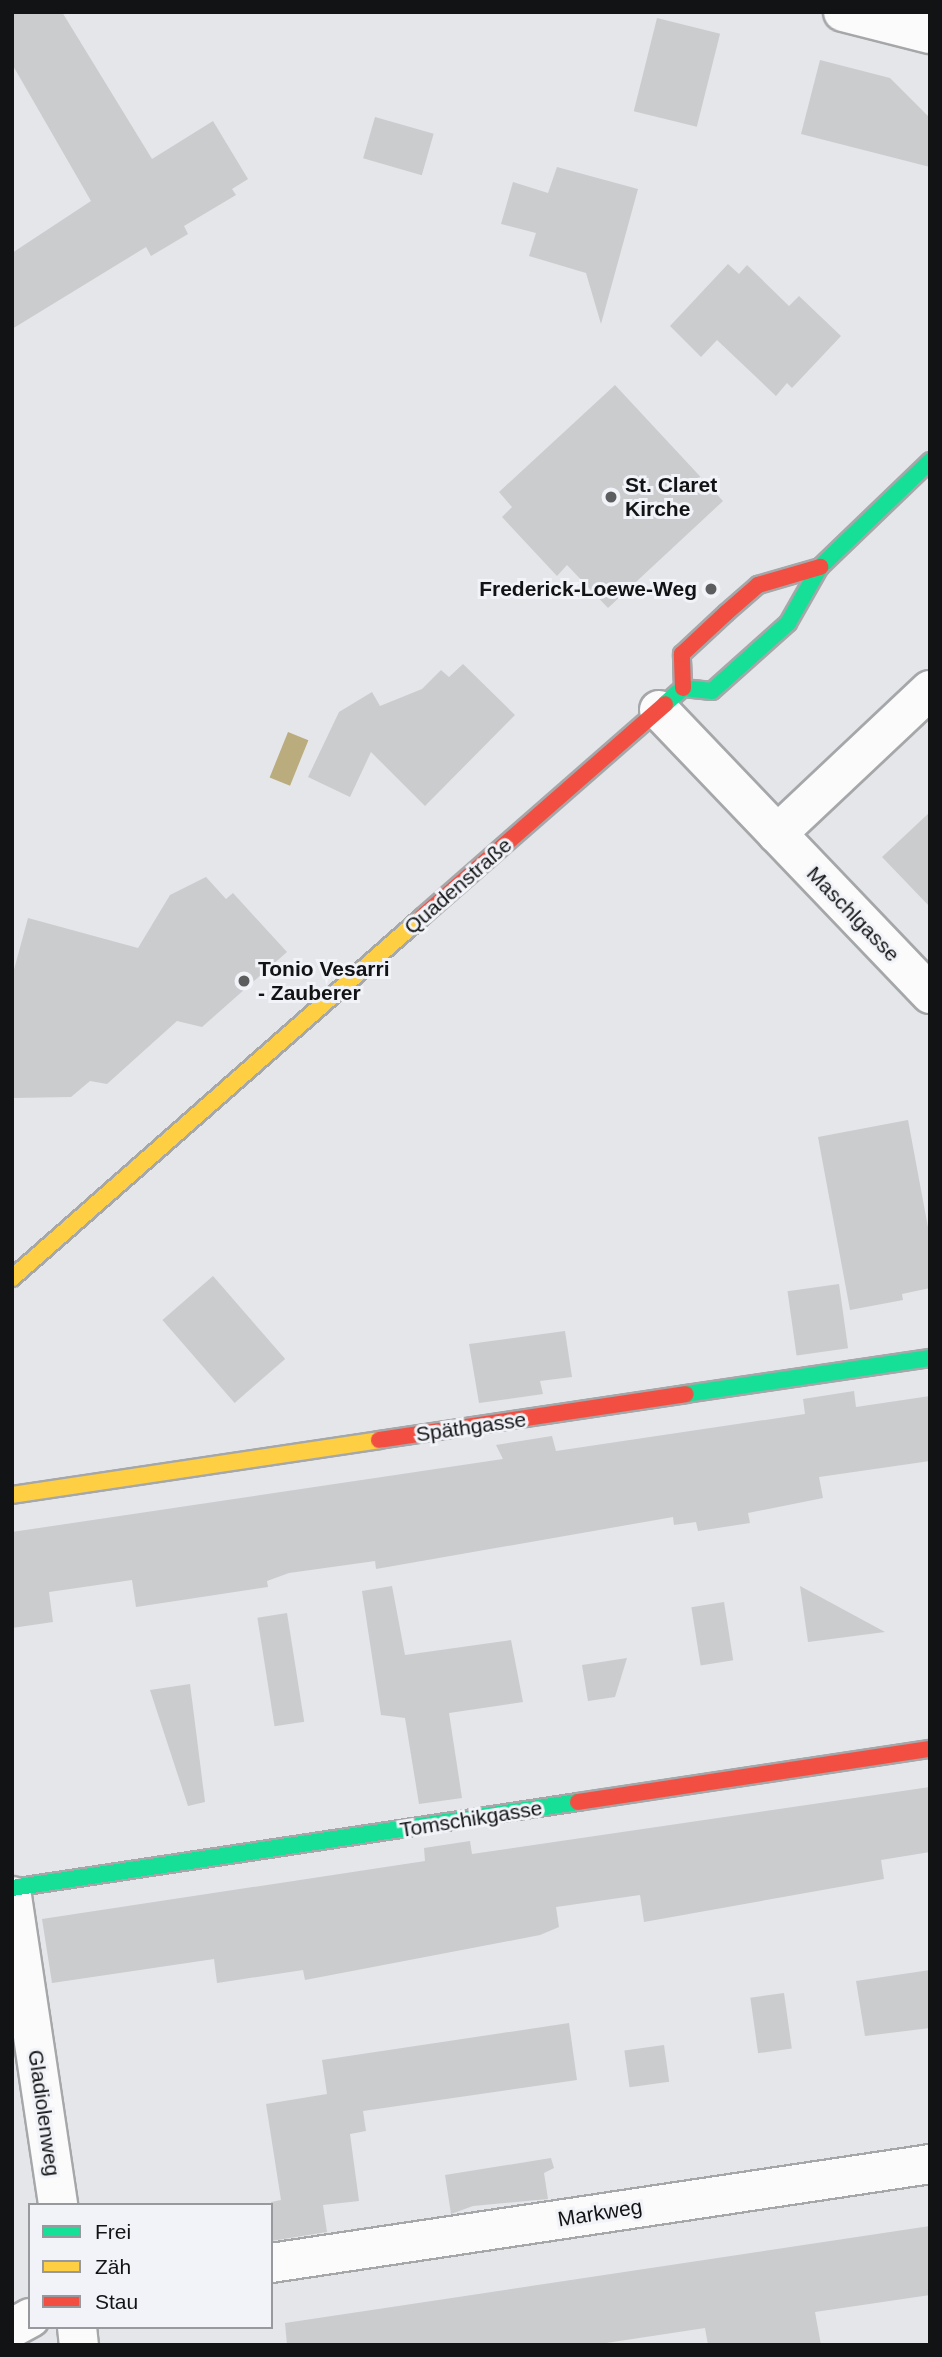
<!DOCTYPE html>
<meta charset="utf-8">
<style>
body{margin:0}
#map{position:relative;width:942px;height:2357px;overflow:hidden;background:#e4e6e9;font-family:Arial,sans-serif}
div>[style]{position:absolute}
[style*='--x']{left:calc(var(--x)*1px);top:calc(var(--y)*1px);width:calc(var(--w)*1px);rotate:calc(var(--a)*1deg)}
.water>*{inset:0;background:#baac7d;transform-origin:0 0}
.building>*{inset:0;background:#caccce;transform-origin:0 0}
.roads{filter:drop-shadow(2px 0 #a5a7a9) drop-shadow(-2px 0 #a5a7a9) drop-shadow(0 2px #a5a7a9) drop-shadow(0 -2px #a5a7a9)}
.street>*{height:38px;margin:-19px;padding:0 19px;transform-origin:19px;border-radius:19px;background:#fbfbfc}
.fast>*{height:16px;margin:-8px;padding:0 8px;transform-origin:8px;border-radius:8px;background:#16e098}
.slow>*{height:16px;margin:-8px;padding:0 8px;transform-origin:8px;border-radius:8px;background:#ffcf43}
.jam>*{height:16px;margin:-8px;padding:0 8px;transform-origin:8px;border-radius:8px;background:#f24e42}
.dots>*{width:19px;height:19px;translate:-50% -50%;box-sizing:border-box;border:4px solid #f1f3f8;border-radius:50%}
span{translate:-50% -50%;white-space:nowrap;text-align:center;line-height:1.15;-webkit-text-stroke:6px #f1f3f8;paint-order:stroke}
.poi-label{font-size:21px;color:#121314;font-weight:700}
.left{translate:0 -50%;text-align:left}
.right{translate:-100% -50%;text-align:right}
.street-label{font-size:21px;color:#121314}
.frame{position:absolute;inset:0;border:14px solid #121314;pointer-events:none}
.legend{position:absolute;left:28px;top:2203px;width:245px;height:126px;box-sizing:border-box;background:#f1f3f8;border:2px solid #98999d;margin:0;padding:9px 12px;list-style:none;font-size:21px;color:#121314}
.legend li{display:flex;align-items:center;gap:14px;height:35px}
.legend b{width:35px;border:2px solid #98999d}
</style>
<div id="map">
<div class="water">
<i style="left:288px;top:732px;width:22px;height:49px;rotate:22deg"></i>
</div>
<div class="building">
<i style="clip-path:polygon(12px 12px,62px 12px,152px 159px,213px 121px,248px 179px,232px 189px,236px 195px,184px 226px,188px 234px,151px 256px,146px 247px,12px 329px,12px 253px,91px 201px,12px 64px)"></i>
<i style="left:657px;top:18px;width:65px;height:96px;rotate:14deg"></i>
<i style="clip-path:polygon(820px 60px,890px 78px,930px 118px,930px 167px,801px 134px)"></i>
<i style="left:375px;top:117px;width:61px;height:43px;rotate:16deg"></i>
<i style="clip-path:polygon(557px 167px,638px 189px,601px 324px,586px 273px,529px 256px,536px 233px,501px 224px,513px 182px,548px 193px)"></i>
<i style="clip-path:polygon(728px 264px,739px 274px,747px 265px,789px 306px,799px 296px,841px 336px,792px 388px,787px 383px,776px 396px,717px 340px,701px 357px,670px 326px)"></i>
<i style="clip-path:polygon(615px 385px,723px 501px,608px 608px,567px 565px,557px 576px,502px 517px,512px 507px,499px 492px)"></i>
<i style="clip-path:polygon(463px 664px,515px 715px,425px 806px,371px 752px,350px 797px,308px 777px,339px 712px,372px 692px,380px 706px,422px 689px,441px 670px,449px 677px)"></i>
<i style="clip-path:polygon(930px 812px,930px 907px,882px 857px)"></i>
<i style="clip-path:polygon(206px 877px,226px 899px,233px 893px,287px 952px,202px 1027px,177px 1021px,107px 1084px,90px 1081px,71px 1097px,12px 1098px,12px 977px,28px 918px,138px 948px,170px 895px)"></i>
<i style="clip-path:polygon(908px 1120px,930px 1238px,930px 1288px,902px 1294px,903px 1300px,850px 1310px,818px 1137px)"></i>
<i style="left:213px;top:1276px;width:110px;height:67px;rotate:49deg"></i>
<i style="left:839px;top:1284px;width:65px;height:52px;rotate:82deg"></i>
<i style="clip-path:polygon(565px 1331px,572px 1377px,540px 1381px,543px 1394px,479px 1403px,469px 1344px)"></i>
<i style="clip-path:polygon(854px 1391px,856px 1407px,930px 1396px,930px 1461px,819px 1477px,823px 1498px,748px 1513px,750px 1523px,698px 1531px,696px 1522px,674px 1525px,673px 1517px,376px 1569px,375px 1561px,289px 1573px,267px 1581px,268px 1587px,136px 1607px,132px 1580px,49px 1592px,53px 1622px,12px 1628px,12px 1532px,503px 1459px,496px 1445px,552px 1436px,556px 1451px,805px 1414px,803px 1399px)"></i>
<i style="clip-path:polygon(392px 1586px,405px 1655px,511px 1640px,523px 1702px,449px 1713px,462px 1798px,419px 1804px,405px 1718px,381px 1715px,362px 1591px)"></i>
<i style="clip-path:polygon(800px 1586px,885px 1632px,808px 1642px)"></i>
<i style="left:724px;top:1602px;width:59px;height:33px;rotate:81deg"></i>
<i style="left:287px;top:1613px;width:110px;height:30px;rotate:81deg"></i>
<i style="clip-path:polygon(627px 1658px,615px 1697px,588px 1701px,582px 1665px)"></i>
<i style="clip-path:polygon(190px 1684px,205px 1802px,188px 1806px,150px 1690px)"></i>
<i style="clip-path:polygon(930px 1787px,930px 1852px,881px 1860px,884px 1879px,644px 1922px,640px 1895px,556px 1907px,559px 1927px,540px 1935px,305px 1980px,303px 1970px,217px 1983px,214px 1959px,52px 1983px,42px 1919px,425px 1861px,424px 1848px,470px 1841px,472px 1854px)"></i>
<i style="clip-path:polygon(930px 1970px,930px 2028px,865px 2036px,856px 1981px)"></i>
<i style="left:784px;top:1993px;width:56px;height:34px;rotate:82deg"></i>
<i style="clip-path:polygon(569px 2023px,577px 2080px,363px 2111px,366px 2131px,350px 2134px,359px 2201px,323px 2205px,327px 2232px,271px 2241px,271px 2202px,281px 2200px,266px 2104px,327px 2094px,322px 2060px)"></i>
<i style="left:664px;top:2045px;width:37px;height:40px;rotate:82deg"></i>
<i style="clip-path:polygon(551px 2158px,554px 2168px,544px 2173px,548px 2199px,473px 2206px,451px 2214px,445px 2175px)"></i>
<i style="clip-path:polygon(930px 2226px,930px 2295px,815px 2312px,821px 2345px,708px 2345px,705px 2328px,593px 2345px,287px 2345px,285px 2323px)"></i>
</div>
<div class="roads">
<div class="street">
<i style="--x:843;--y:12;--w:90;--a:14.2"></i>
<i style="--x:659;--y:710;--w:393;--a:46.3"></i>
<i style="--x:777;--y:834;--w:210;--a:-43.3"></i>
<i style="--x:12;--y:1896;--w:312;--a:81.5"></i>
<i style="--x:271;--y:2263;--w:666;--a:-8.54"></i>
<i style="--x:77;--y:2327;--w:18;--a:84"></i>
<i style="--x:12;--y:2328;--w:21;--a:-29"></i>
</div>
<div class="fast">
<i style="--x:665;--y:704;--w:24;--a:-42"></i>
<i style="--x:683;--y:688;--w:29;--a:6"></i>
<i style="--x:712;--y:691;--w:102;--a:-41.8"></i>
<i style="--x:788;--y:623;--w:64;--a:-60.3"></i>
<i style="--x:820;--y:567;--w:153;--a:-43.9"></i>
<i style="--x:686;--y:1394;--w:247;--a:-8.4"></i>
<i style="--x:12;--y:1888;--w:572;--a:-8.64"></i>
</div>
<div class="slow">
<i style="--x:12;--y:1278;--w:546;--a:-41.36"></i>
<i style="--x:12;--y:1495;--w:371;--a:-8.5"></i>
</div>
<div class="jam">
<i style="--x:683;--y:688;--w:34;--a:-92"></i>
<i style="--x:682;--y:654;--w:60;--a:-43"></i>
<i style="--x:726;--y:613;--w:43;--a:-41.2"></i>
<i style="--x:758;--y:585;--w:65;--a:-16.2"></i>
<i style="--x:422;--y:917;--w:323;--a:-41.2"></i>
<i style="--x:379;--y:1440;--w:310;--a:-8.5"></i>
<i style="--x:578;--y:1802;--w:356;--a:-8.6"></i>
</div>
</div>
<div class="dots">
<i style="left:611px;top:497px;background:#5c5d5f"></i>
<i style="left:711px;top:589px;background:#5c5d5f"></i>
<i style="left:244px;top:981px;background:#5c5d5f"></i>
</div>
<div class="poi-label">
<span class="left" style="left:625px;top:497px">St. Claret<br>Kirche</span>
<span class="right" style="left:697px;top:589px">Frederick-Loewe-Weg</span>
<span class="left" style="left:258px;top:981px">Tonio Vesarri<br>- Zauberer</span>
</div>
<div class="street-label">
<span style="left:458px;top:886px;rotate:-41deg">Quadenstraße</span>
<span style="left:853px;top:914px;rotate:46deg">Maschlgasse</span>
<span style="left:471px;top:1427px;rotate:-8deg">Späthgasse</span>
<span style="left:471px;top:1819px;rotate:-9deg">Tomschikgasse</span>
<span style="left:44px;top:2113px;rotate:82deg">Gladiolenweg</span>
<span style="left:600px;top:2213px;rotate:-9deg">Markweg</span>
</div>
<div class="frame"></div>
<ul class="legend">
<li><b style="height:9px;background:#16e098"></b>Frei</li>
<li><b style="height:9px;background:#ffcf43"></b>Zäh</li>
<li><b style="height:9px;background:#f24e42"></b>Stau</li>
</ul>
</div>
